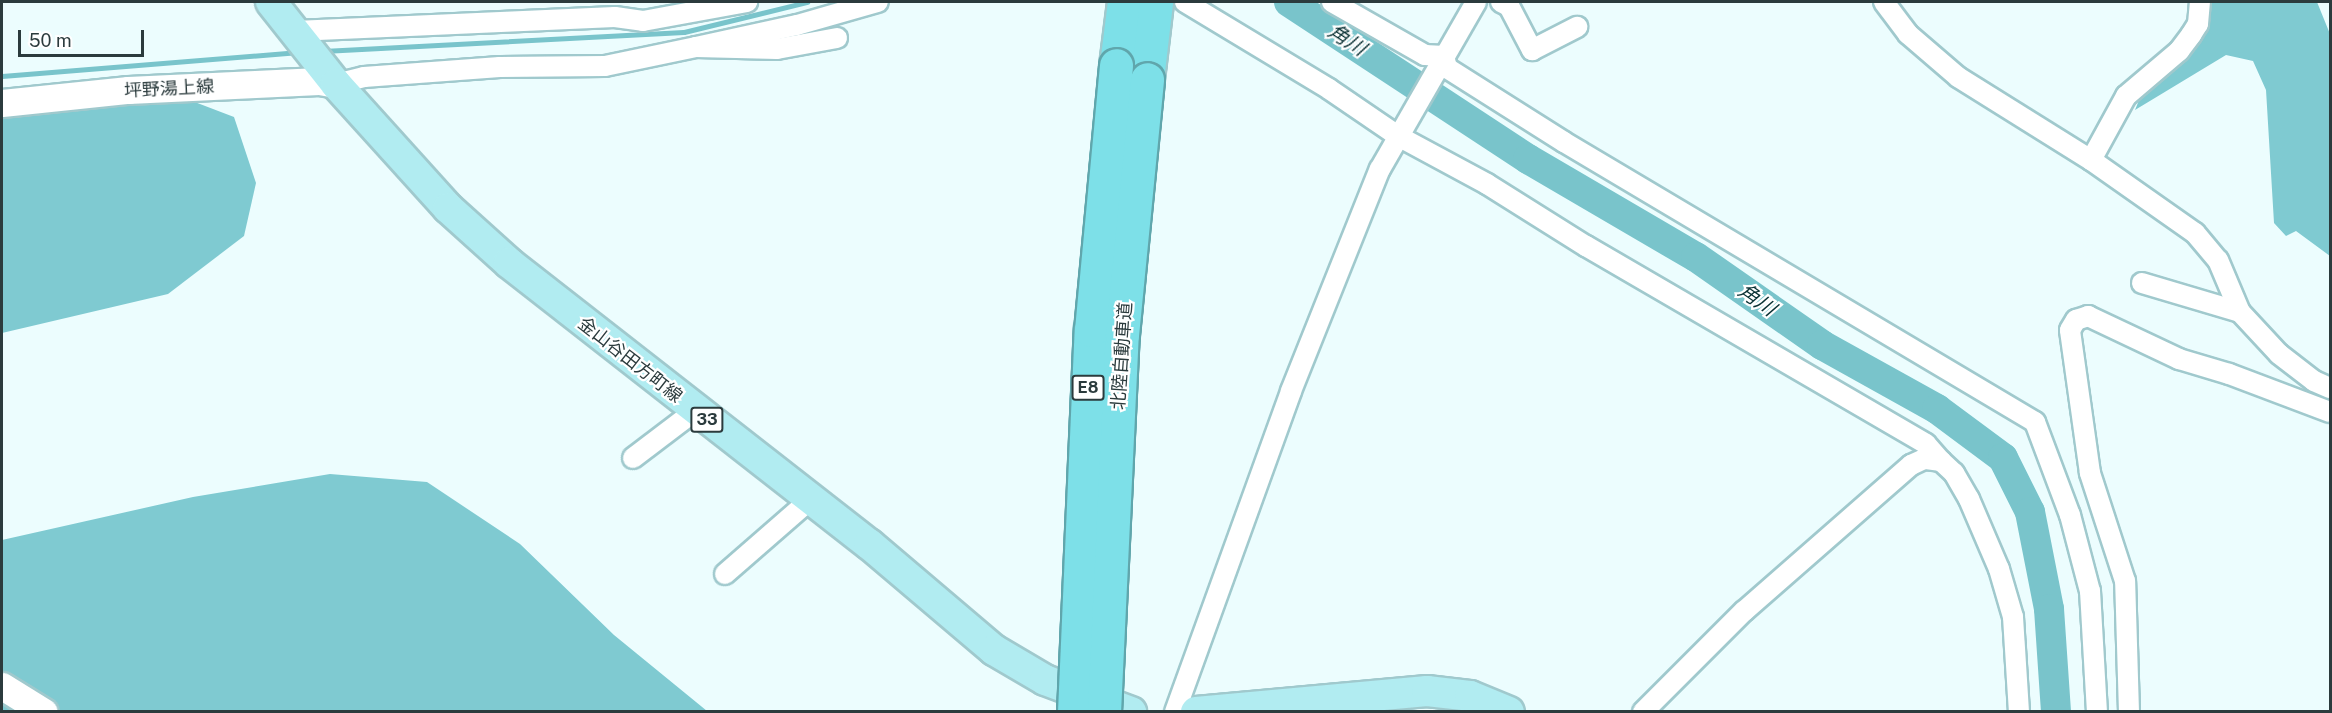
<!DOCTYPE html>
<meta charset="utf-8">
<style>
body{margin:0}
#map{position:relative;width:2332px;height:713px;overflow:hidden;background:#ecfdfe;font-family:"Public Sans","Noto Sans JP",sans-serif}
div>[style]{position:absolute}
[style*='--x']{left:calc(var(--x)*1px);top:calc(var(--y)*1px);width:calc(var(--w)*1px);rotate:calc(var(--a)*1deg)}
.forest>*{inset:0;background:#7fcad1}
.stream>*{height:5px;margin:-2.5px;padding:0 2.5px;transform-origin:2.5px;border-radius:2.5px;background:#79c4cb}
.river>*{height:30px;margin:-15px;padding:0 15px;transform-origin:15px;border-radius:15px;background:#79c4cb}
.roads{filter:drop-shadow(2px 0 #a0c9cd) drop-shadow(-2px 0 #a0c9cd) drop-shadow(0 2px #a0c9cd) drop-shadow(0 -2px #a0c9cd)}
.street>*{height:20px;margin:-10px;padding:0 10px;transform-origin:10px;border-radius:10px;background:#fff}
.secondary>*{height:27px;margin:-13.5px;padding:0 13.5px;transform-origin:13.5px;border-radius:13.5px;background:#fff}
.primary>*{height:30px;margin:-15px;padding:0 15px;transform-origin:15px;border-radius:15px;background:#b1ecf1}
.highway>*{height:33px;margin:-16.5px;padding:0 16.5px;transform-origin:16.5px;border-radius:16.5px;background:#7de0e8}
.bridges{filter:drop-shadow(2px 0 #60a6ac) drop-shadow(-2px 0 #60a6ac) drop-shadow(0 2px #60a6ac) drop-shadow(0 -2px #60a6ac)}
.highway-bridge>*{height:33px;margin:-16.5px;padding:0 16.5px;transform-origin:16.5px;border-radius:16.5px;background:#7de0e8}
span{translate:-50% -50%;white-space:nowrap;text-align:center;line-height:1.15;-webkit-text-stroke:4.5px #fff;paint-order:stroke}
.shield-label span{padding:2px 4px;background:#fff;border:2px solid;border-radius:4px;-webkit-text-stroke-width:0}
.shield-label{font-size:16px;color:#2b3b3d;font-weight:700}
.street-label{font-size:18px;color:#2b3b3d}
.water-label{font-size:20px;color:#093033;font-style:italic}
.frame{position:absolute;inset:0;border:3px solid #2b3b3d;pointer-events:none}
.scale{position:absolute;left:18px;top:30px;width:126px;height:27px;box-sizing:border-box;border:3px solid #2b3b3d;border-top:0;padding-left:8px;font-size:18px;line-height:21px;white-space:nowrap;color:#2b3b3d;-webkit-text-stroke:4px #fff;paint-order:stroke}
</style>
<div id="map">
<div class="forest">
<i style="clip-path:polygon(2211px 2px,2317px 2px,2330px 34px,2330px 256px,2296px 231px,2286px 236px,2274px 223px,2266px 90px,2253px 61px,2226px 55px,2135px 110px,2144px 88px,2204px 36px)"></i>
<i style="clip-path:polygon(158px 88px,234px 117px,256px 183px,244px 236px,168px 294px,2px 333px,2px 108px)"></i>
<i style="clip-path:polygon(330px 474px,427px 482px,520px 544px,614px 635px,707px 711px,2px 711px,2px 540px,193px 497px)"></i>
</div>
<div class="stream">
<i style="--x:323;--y:51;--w:361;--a:-3"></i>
<i style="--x:684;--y:32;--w:127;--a:-13.7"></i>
<i style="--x:2;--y:76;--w:298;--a:-4.6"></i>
</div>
<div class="river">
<i style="--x:1289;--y:2;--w:286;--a:33.3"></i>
<i style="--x:1528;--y:159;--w:194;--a:30.3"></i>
<i style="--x:1696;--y:257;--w:154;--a:34.9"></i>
<i style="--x:1822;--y:345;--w:132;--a:29.1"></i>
<i style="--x:1937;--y:409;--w:82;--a:36.6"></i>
<i style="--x:2003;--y:458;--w:60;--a:63.4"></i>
<i style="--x:2030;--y:512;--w:99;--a:78.9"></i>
<i style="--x:2049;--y:609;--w:103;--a:86.1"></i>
</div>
<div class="roads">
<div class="street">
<i style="--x:1185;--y:2;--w:168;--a:31.1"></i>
<i style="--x:1329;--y:89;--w:83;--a:34.3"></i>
<i style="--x:1398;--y:136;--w:101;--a:28.3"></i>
<i style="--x:1487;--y:184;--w:117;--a:32.1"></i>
<i style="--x:1586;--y:246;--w:393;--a:30.2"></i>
<i style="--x:1926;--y:444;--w:23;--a:49"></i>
<i style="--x:1941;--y:461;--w:17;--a:-173"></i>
<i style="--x:1924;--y:459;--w:14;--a:155"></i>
<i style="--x:1911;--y:465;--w:222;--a:138.8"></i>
<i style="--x:1744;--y:611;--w:143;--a:135"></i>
<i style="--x:1332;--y:2;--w:107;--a:29.7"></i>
<i style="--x:1425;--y:55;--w:19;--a:3"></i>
<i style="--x:1444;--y:56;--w:12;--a:76"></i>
<i style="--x:1447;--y:68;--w:138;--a:32.3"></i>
<i style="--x:1564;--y:142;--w:548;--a:30.73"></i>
<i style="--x:2035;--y:422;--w:99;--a:69.4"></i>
<i style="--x:2070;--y:515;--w:79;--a:75.3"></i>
<i style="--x:2090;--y:591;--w:121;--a:86.7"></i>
<i style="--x:1501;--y:2;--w:9;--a:27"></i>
<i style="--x:1509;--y:6;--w:50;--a:62.4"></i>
<i style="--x:1532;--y:50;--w:51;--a:-27.1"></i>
<i style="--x:1884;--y:2;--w:40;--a:53"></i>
<i style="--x:1908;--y:34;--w:66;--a:40.7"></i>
<i style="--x:1958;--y:77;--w:157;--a:32"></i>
<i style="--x:2091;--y:160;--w:127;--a:35.1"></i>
<i style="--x:2195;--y:233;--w:35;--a:50"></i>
<i style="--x:2218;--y:260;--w:56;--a:67.1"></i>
<i style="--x:2240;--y:312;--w:57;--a:47.1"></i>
<i style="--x:2279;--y:354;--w:44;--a:37.6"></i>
<i style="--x:2314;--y:381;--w:17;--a:24"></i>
<i style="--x:295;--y:31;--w:320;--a:-2.5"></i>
<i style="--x:615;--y:17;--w:28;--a:8"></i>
<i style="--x:643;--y:21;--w:106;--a:-10.4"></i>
<i style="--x:837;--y:38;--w:61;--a:169.6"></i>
<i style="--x:777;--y:49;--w:81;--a:-178.6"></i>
<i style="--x:696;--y:47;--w:103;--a:-12.3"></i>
<i style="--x:797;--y:25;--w:84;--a:-15.9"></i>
<i style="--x:336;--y:84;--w:29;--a:-14"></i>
<i style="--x:364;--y:77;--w:136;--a:-4.2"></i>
<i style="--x:500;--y:67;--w:105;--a:-0.5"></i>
<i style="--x:605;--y:66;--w:93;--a:-11.8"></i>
<i style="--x:2091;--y:160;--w:73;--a:-61.3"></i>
<i style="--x:2126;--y:96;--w:70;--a:-40.3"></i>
<i style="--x:2179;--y:51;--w:20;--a:-53"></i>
<i style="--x:2191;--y:35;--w:13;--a:-58"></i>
<i style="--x:2198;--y:24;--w:22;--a:-85"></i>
<i style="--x:2142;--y:283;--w:102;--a:16.5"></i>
<i style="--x:633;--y:458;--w:78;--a:-37.2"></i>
<i style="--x:1941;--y:461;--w:18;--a:43"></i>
<i style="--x:1954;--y:473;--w:30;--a:60"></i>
<i style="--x:1969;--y:499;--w:76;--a:66.8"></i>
<i style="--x:1999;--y:569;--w:50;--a:73.7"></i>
<i style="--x:2013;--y:617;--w:95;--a:86.4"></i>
<i style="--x:725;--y:574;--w:114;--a:-41.1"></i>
<i style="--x:1175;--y:712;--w:341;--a:-70.1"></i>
<i style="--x:1291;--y:391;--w:239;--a:-68.2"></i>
<i style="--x:1380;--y:169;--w:193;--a:-60.1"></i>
<i style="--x:2129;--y:712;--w:131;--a:-91.7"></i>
<i style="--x:2125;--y:581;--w:114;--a:-108"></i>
<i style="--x:2090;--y:473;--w:144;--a:-98"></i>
<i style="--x:2070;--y:330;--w:12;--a:-59"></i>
<i style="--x:2076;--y:320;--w:13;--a:-18"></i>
<i style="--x:2088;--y:316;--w:101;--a:25.3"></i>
<i style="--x:2179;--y:359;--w:52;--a:16.7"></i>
<i style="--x:2229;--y:374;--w:108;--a:20.6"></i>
</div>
<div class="secondary">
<i style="--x:2;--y:103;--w:127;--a:-5.9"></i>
<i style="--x:128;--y:90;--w:191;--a:-2.7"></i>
<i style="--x:319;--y:81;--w:17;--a:10"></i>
<i style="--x:2;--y:686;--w:49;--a:31.8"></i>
</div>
<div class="primary">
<i style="--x:271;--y:2;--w:105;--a:51.6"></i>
<i style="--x:336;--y:84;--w:167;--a:47.9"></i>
<i style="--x:448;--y:208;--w:82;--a:42"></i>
<i style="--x:509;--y:263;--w:457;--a:38"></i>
<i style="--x:869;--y:544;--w:164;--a:40.3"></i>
<i style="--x:994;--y:650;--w:59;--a:30.5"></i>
<i style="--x:1045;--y:680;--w:92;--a:20.4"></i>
<i style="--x:1196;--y:712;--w:232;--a:-5.2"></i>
<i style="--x:1427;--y:691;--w:43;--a:6.6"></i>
<i style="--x:1470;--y:696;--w:42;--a:22.3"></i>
</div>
<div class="highway">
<i style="--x:1116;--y:65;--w:64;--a:-82.8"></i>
<i style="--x:1147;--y:79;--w:78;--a:-83.3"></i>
</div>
</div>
<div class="bridges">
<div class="highway-bridge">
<i style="--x:1074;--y:712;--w:382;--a:-87.5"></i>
<i style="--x:1091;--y:330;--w:266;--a:-84.6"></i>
<i style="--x:1104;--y:712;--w:377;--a:-87.3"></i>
<i style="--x:1122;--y:335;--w:257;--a:-84.4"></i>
</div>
</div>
<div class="shield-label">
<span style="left:1088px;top:388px">E8</span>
<span style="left:707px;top:420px">33</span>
</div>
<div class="street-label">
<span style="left:169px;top:89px;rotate:-3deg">坪野湯上線</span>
<span style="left:1122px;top:356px;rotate:-86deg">北陸自動車道</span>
<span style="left:630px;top:360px;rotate:38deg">金山谷田方町線</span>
</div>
<div class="water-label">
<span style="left:1347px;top:40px;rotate:33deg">角川</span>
<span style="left:1757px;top:300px;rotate:35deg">角川</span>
</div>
<div class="frame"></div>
<div class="scale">50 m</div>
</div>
